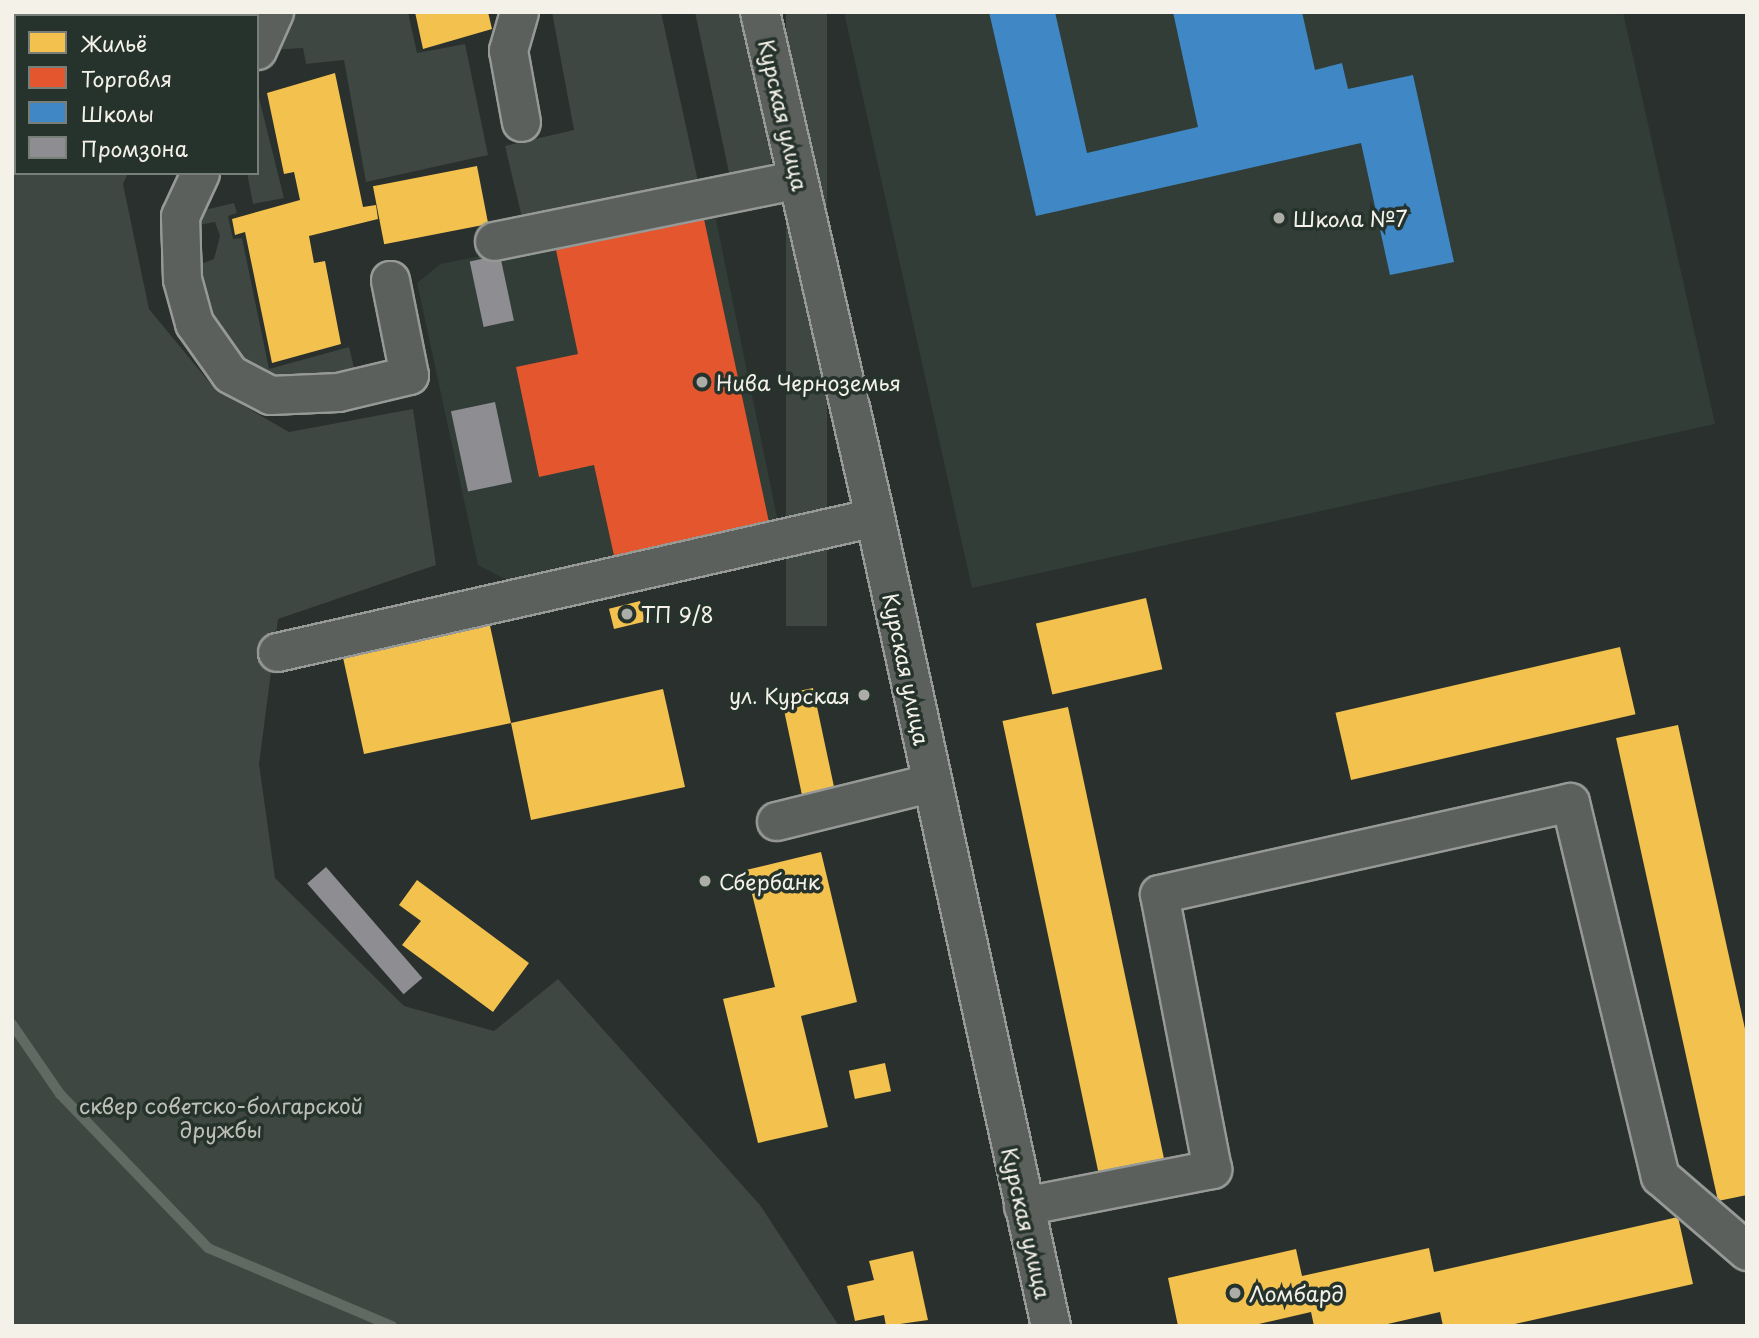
<!DOCTYPE html>
<meta charset="utf-8">
<style>
body{margin:0}
#map{position:relative;width:1759px;height:1338px;overflow:hidden;background:#29302d;font-family:"Playpen Sans",sans-serif}
div>[style]{position:absolute}
[style*='--x']{left:calc(var(--x)*1px);top:calc(var(--y)*1px);width:calc(var(--w)*1px);rotate:calc(var(--a)*1deg)}
.built>*{inset:0;background:#323d37}
.green>*{inset:0;background:#3e4742;transform-origin:0 0}
.homes>*{inset:0;background:#f2c14e;transform-origin:0 0}
.shops>*{inset:0;background:#e4572e}
.schools>*{inset:0;background:#3f88c5}
.industry>*{inset:0;background:#8d8d92;transform-origin:0 0}
.stream>*{height:10px;margin:-5px;padding:0 5px;transform-origin:5px;border-radius:5px;background:#616963}
.roads{filter:drop-shadow(2px 0 #969996) drop-shadow(-2px 0 #969996) drop-shadow(0 2px #969996) drop-shadow(0 -2px #969996)}
.minor>*{height:37px;margin:-18.5px;padding:0 18.5px;transform-origin:18.5px;border-radius:18.5px;background:#5c605c}
.major>*{height:38px;margin:-19px;padding:0 19px;transform-origin:19px;border-radius:19px;background:#5c605c}
.dots>*{width:19px;height:19px;translate:-50% -50%;box-sizing:border-box;border:4px solid #26332d;border-radius:50%}
span{translate:-50% -50%;white-space:nowrap;text-align:center;line-height:1.15;-webkit-text-stroke:7px #26332d;paint-order:stroke}
.street-label{font-size:21px;color:#f4f1e8}
.poi-label{font-size:21px;color:#f4f1e8}
.left{translate:0 -50%;text-align:left}
.right{translate:-100% -50%;text-align:right}
.park-label{font-size:21px;color:#bebfb7}
.frame{position:absolute;inset:0;border:14px solid #f4f1e8;pointer-events:none}
.legend{position:absolute;left:14px;top:14px;width:245px;height:161px;box-sizing:border-box;background:#26332d;border:2px solid #787f78;margin:0;padding:9px 12px;list-style:none;font-size:21px;color:#f4f1e8}
.legend li{display:flex;align-items:center;gap:14px;height:35px}
.legend b{width:35px;border:2px solid #787f78}
</style>
<div id="map">
<div class="built">
<i style="clip-path:polygon(844px 12px,1623px 12px,1715px 424px,972px 588px)"></i>
<i style="clip-path:polygon(714px 210px,779px 527px,514px 584px,478px 565px,417px 283px,440px 264px)"></i>
</div>
<div class="green">
<i style="clip-path:polygon(12px 12px,207px 12px,16px 16px,16px 173px,128px 173px,123px 184px,149px 309px,215px 389px,289px 432px,413px 409px,436px 565px,278px 619px,259px 764px,275px 878px,404px 1006px,494px 1031px,558px 979px,760px 1205px,839px 1326px,12px 1326px)"></i>
<i style="clip-path:polygon(287px 12px,408px 12px,417px 53px,465px 44px,488px 155px,366px 182px,344px 60px,306px 64px,303px 48px,270px 50px)"></i>
<i style="clip-path:polygon(552px 12px,661px 12px,699px 186px,523px 222px,505px 146px,574px 130px)"></i>
<i style="clip-path:polygon(695px 12px,740px 12px,772px 158px,765px 174px,732px 187px)"></i>
<i style="left:786px;top:12px;width:41px;height:614px"></i>
<i style="clip-path:polygon(257px 90px,284px 198px,253px 204px,247px 173px,257px 173px)"></i>
<i style="clip-path:polygon(234px 203px,237px 213px,228px 216px,233px 239px,242px 238px,269px 369px,349px 347px,356px 376px,277px 385px,221px 348px,192px 267px,214px 259px,220px 236px,215px 222px,192px 226px,192px 213px)"></i>
</div>
<div class="homes">
<i style="clip-path:polygon(415px 12px,488px 12px,492px 29px,423px 49px)"></i>
<i style="clip-path:polygon(335px 73px,363px 207px,376px 205px,378px 219px,309px 236px,314px 263px,325px 261px,341px 344px,272px 363px,245px 232px,235px 235px,232px 219px,300px 200px,294px 172px,284px 174px,267px 93px)"></i>
<i style="left:477px;top:166px;width:59px;height:106px;rotate:79deg"></i>
<i style="left:1146px;top:598px;width:73px;height:113px;rotate:77deg"></i>
<i style="left:640px;top:601px;width:21px;height:32px;rotate:76deg"></i>
<i style="clip-path:polygon(489px 621px,511px 723px,663px 689px,685px 787px,531px 820px,511px 723px,364px 754px,342px 653px)"></i>
<i style="left:1620px;top:647px;width:69px;height:292px;rotate:77deg"></i>
<i style="left:813px;top:688px;width:102px;height:33px;rotate:78deg"></i>
<i style="left:1068px;top:707px;width:466px;height:67px;rotate:78deg"></i>
<i style="clip-path:polygon(1678px 725px,1747px 1038px,1747px 1195px,1718px 1201px,1616px 738px)"></i>
<i style="clip-path:polygon(821px 852px,857px 1002px,801px 1016px,828px 1127px,758px 1143px,723px 999px,775px 987px,746px 870px)"></i>
<i style="clip-path:polygon(417px 880px,529px 963px,493px 1012px,402px 945px,421px 921px,399px 905px)"></i>
<i style="left:885px;top:1063px;width:29px;height:37px;rotate:78deg"></i>
<i style="clip-path:polygon(1678px 1217px,1693px 1284px,1506px 1326px,1443px 1326px,1440px 1312px,1379px 1326px,1314px 1326px,1311px 1312px,1250px 1326px,1178px 1326px,1168px 1278px,1296px 1249px,1302px 1276px,1429px 1248px,1434px 1272px)"></i>
<i style="clip-path:polygon(913px 1251px,928px 1320px,886px 1326px,884px 1315px,855px 1321px,847px 1286px,874px 1280px,869px 1261px)"></i>
</div>
<div class="shops">
<i style="clip-path:polygon(704px 219px,770px 527px,615px 560px,594px 465px,539px 477px,516px 367px,578px 354px,556px 250px)"></i>
</div>
<div class="schools">
<i style="clip-path:polygon(989px 12px,1055px 12px,1087px 153px,1198px 127px,1173px 12px,1302px 12px,1315px 70px,1342px 63px,1348px 89px,1413px 75px,1454px 262px,1390px 275px,1361px 143px,1036px 216px)"></i>
</div>
<div class="industry">
<i style="left:500px;top:255px;width:67px;height:31px;rotate:78deg"></i>
<i style="left:495px;top:402px;width:82px;height:45px;rotate:78deg"></i>
<i style="left:326px;top:867px;width:147px;height:25px;rotate:49deg"></i>
</div>
<div class="stream">
<i style="--x:12;--y:1024;--w:85;--a:55.6"></i>
<i style="--x:60;--y:1094;--w:214;--a:46.1"></i>
<i style="--x:208;--y:1248;--w:200;--a:23"></i>
</div>
<div class="roads">
<div class="minor">
<i style="--x:519;--y:12;--w:40;--a:106"></i>
<i style="--x:508;--y:50;--w:73;--a:79.8"></i>
<i style="--x:257;--y:50;--w:42;--a:-65.9"></i>
<i style="--x:200;--y:173;--w:47;--a:114.9"></i>
<i style="--x:180;--y:216;--w:63;--a:88.2"></i>
<i style="--x:182;--y:279;--w:46;--a:74.7"></i>
<i style="--x:194;--y:323;--w:62;--a:54.8"></i>
<i style="--x:230;--y:374;--w:45;--a:27.7"></i>
<i style="--x:270;--y:395;--w:68;--a:-2.5"></i>
<i style="--x:338;--y:392;--w:73;--a:-13.5"></i>
<i style="--x:409;--y:375;--w:97;--a:-101.3"></i>
<i style="--x:494;--y:241;--w:310;--a:-11.5"></i>
<i style="--x:277;--y:652;--w:613;--a:-12.72"></i>
<i style="--x:776;--y:821;--w:159;--a:-13.9"></i>
<i style="--x:1023;--y:1206;--w:193;--a:-11.1"></i>
<i style="--x:1212;--y:1169;--w:280;--a:-100.9"></i>
<i style="--x:1159;--y:894;--w:421;--a:-12.6"></i>
<i style="--x:1570;--y:802;--w:385;--a:76.5"></i>
<i style="--x:1660;--y:1176;--w:115;--a:40.8"></i>
</div>
<div class="major">
<i style="--x:760;--y:12;--w:518;--a:77.17"></i>
<i style="--x:875;--y:517;--w:828;--a:77.73"></i>
</div>
</div>
<div class="dots">
<i style="left:1279px;top:218px;background:#adada7"></i>
<i style="left:702px;top:382px;background:#adada7"></i>
<i style="left:627px;top:614px;background:#adada7"></i>
<i style="left:864px;top:695px;background:#adada7"></i>
<i style="left:705px;top:881px;background:#adada7"></i>
<i style="left:1235px;top:1293px;background:#adada7"></i>
</div>
<div class="street-label">
<span style="left:784px;top:115px;rotate:77deg">Курская улица</span>
<span style="left:907px;top:669px;rotate:78deg">Курская улица</span>
<span style="left:1027px;top:1223px;rotate:77deg">Курская улица</span>
</div>
<div class="poi-label">
<span class="left" style="left:1293px;top:218px">Школа №7</span>
<span class="left" style="left:716px;top:382px">Нива Черноземья</span>
<span class="left" style="left:641px;top:614px">ТП 9/8</span>
<span class="right" style="left:850px;top:695px">ул. Курская</span>
<span class="left" style="left:719px;top:881px">Сбербанк</span>
<span class="left" style="left:1249px;top:1293px">Ломбард</span>
</div>
<div class="park-label">
<span style="left:221px;top:1117px">сквер советско-болгарской<br>дружбы</span>
</div>
<div class="frame"></div>
<ul class="legend">
<li><b style="height:19px;background:#f2c14e"></b>Жильё</li>
<li><b style="height:19px;background:#e4572e"></b>Торговля</li>
<li><b style="height:19px;background:#3f88c5"></b>Школы</li>
<li><b style="height:19px;background:#8d8d92"></b>Промзона</li>
</ul>
</div>
